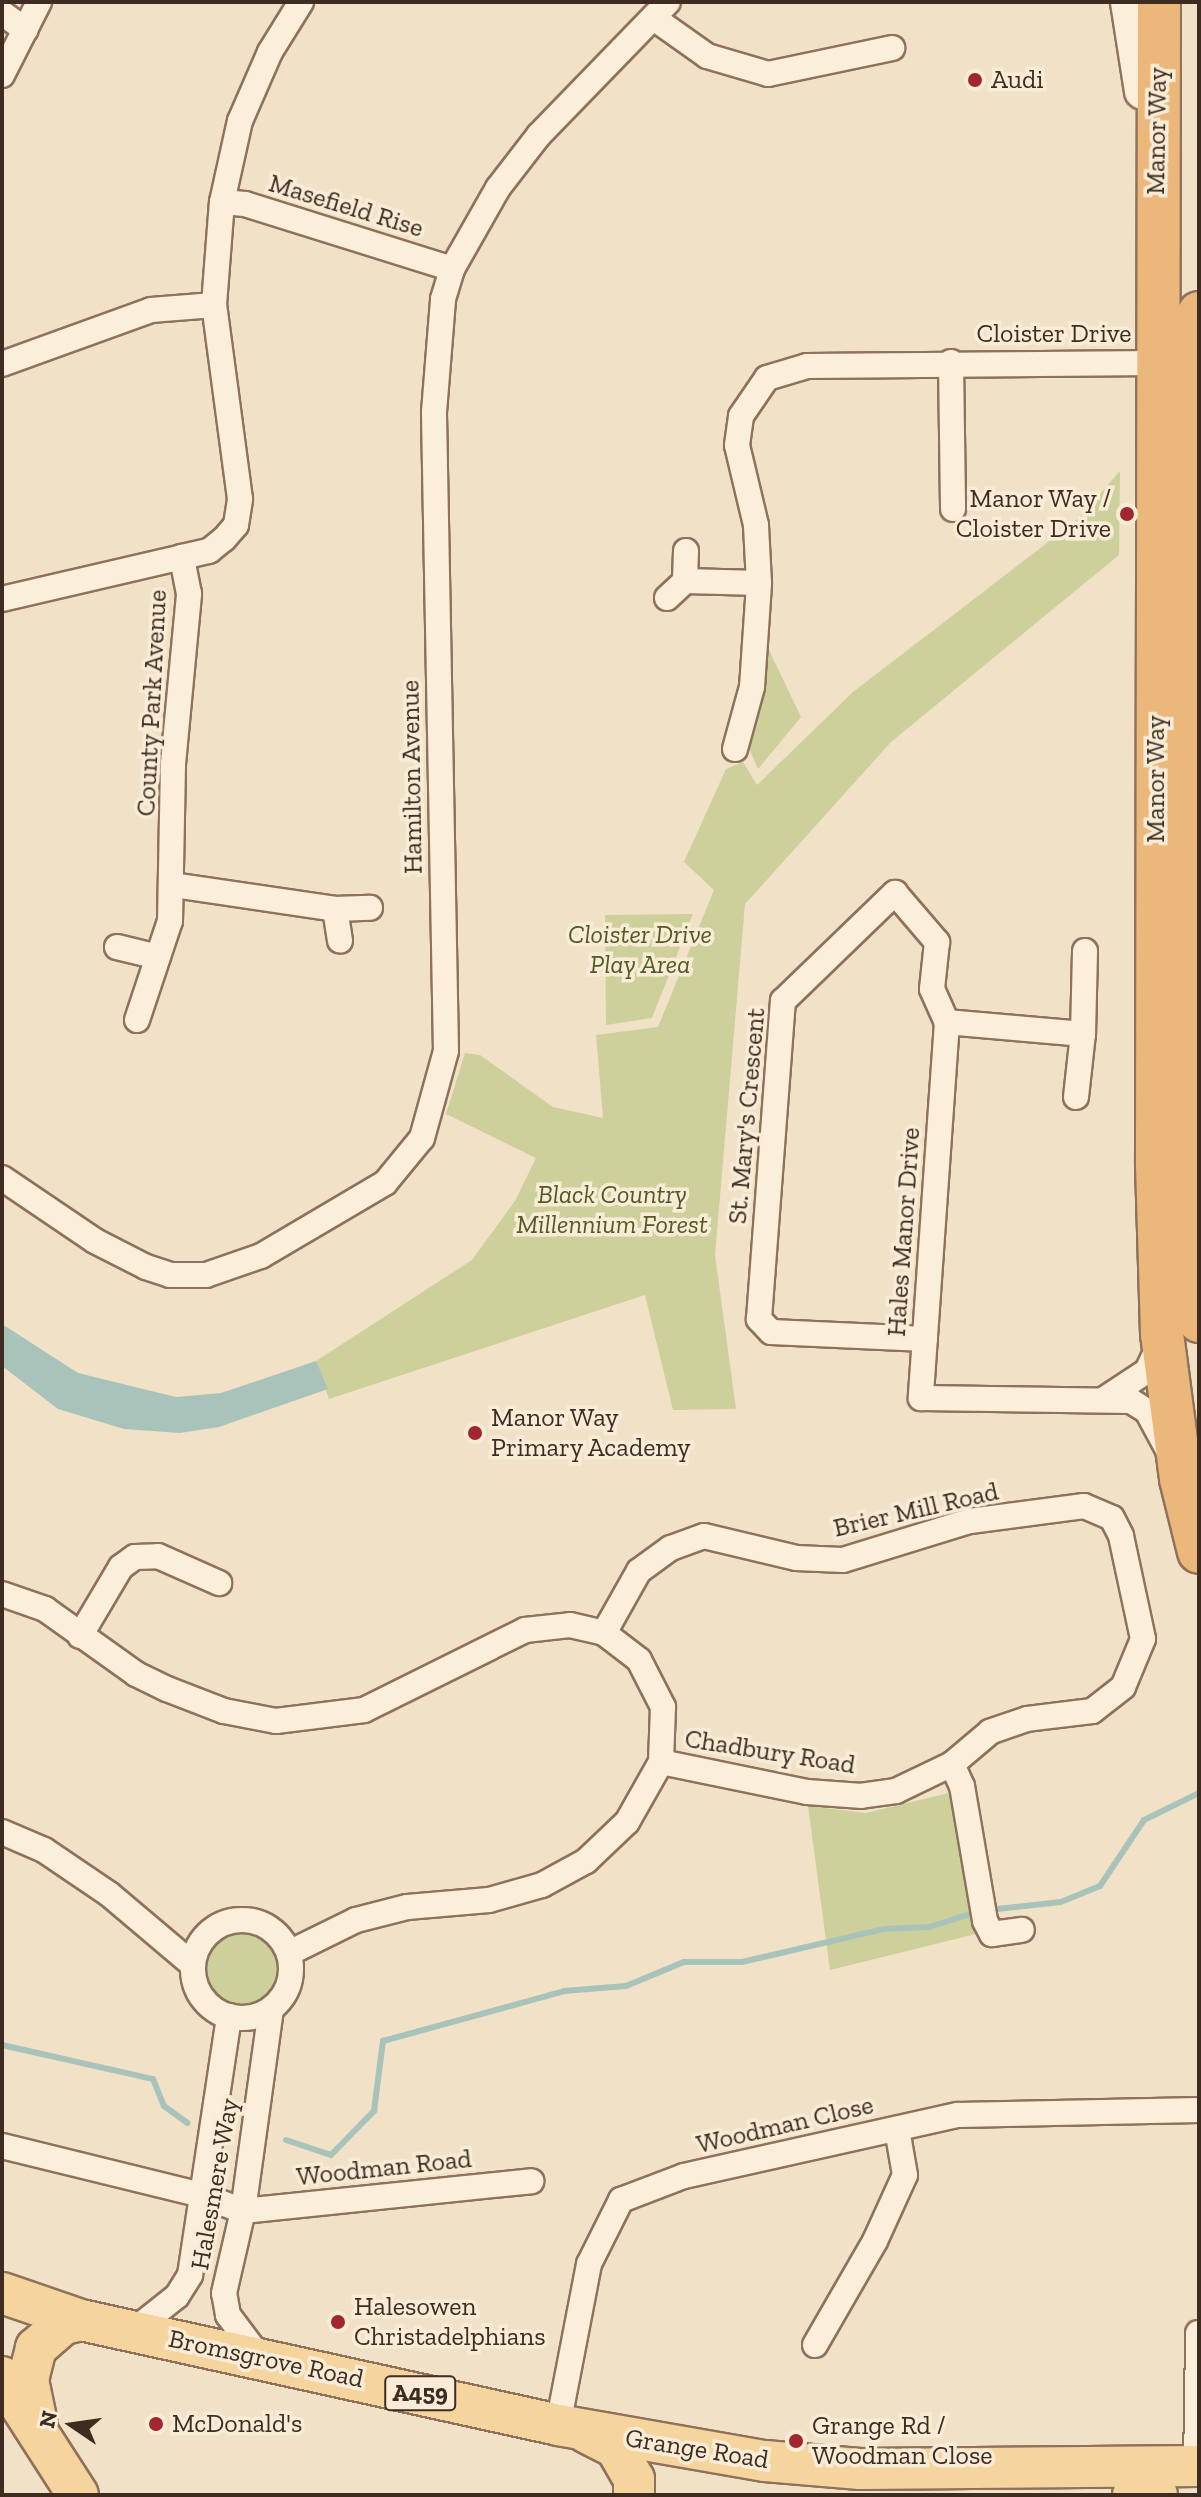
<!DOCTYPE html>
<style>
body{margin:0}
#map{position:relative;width:1201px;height:2497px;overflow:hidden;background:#f1e1c7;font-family:"Zilla Slab",serif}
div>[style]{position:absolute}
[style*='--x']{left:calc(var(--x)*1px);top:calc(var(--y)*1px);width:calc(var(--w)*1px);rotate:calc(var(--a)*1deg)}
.green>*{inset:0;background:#cdd09a}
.round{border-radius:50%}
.water>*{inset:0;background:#a8c4ba}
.stream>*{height:6px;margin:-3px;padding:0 3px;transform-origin:3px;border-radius:3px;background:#a8c4ba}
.roads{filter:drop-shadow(2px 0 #8e725b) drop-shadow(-2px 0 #8e725b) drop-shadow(0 2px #8e725b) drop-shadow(0 -2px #8e725b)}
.minor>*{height:24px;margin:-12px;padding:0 12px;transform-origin:12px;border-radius:12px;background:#fbefdb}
.minor>.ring{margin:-12px;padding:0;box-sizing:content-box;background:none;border:24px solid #fbefdb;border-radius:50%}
.secondary>*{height:36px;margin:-18px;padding:0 18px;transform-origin:18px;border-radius:18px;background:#fbefdb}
.primary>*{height:40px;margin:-20px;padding:0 20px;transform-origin:20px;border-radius:20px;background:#f5d49e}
.trunk>*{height:42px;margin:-21px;padding:0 21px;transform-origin:21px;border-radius:21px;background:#ecb77a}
.dots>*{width:22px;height:22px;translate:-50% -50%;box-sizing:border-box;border:4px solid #f8ecd7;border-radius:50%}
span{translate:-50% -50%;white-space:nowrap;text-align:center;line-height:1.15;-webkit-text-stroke:7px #f8ecd7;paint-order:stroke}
.shield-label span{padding:2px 6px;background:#f8ecd7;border:2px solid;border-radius:6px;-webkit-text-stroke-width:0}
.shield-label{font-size:24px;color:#3d2c1f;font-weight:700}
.poi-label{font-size:26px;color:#3d2c1f}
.left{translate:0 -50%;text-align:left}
.right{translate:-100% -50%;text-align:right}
.street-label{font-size:26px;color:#3d2c1f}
.park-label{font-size:26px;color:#515b25;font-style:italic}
.frame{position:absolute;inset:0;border:4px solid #3d2c1f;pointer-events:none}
.north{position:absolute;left:32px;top:2385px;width:80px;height:80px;-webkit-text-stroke:6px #f8ecd7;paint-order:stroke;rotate:283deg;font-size:22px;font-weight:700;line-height:32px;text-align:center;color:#3d2c1f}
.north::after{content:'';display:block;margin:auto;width:28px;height:36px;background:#3d2c1f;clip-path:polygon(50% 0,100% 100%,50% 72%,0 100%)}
</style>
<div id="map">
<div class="green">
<i style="clip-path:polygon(1120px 471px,1119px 555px,891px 742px,745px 904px,715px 1255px,736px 1409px,673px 1410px,645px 1295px,329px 1399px,316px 1361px,472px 1260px,515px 1201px,536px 1158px,446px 1114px,465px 1053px,480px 1055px,553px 1107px,603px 1118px,596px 1035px,658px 1027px,714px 890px,684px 862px,726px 769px,743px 762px,757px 785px,853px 692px,1078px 519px)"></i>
<i style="clip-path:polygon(768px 648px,801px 717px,758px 769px,747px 743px)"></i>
<i style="clip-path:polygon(693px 914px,652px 1018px,606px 1025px,605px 915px)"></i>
<i style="clip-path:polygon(949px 1793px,958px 1811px,980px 1933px,830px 1970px,808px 1806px,866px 1813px)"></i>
<i class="round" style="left:203px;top:1930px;width:76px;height:76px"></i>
</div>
<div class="water">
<i style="clip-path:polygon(2px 1324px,78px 1373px,176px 1397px,221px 1393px,316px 1361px,328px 1389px,219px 1427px,180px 1433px,124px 1429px,58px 1409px,2px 1366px)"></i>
</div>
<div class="stream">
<i style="--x:988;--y:1910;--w:73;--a:-6.3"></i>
<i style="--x:1061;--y:1902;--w:42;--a:-22.3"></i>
<i style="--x:1100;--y:1886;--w:79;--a:-56.3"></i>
<i style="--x:1144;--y:1820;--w:61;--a:-26.1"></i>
<i style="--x:2;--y:2045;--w:155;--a:12.7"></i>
<i style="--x:153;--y:2079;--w:29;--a:68"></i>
<i style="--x:164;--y:2106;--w:29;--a:36"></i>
<i style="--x:286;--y:2140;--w:47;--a:18.4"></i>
<i style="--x:331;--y:2155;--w:62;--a:-45.7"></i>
<i style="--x:374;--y:2111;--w:71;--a:-82.7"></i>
<i style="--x:383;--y:2041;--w:188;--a:-15.4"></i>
<i style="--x:564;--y:1991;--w:62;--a:-4.6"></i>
<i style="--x:626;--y:1986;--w:63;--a:-22.5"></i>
<i style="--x:684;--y:1962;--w:58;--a:0"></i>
<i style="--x:742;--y:1962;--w:146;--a:-13.1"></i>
<i style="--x:884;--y:1929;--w:45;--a:-2.5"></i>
<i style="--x:929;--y:1927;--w:50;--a:-17.4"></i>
</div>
<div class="roads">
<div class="minor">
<i style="--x:2;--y:13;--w:29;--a:36"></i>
<i style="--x:655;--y:19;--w:64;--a:35.4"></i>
<i style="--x:707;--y:56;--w:64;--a:16.4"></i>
<i style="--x:768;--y:74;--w:127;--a:-11.8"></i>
<i style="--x:2;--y:75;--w:82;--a:-63.1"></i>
<i style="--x:222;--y:202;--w:23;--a:5"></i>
<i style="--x:245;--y:204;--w:217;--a:17.4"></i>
<i style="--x:951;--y:362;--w:147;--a:89.2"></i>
<i style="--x:2;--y:364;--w:158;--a:-19.9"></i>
<i style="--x:151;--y:310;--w:63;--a:-4.5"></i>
<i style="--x:686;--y:551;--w:30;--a:92"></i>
<i style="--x:685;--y:581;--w:74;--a:1.5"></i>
<i style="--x:667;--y:598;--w:25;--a:-43"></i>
<i style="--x:2;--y:599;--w:185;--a:-13.1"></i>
<i style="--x:735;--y:749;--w:64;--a:-74.7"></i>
<i style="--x:752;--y:687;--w:104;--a:-86.1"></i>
<i style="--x:759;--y:583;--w:58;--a:-93"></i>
<i style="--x:756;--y:525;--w:82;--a:-103.4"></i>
<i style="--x:737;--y:445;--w:29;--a:-82"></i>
<i style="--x:741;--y:416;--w:46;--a:-55.6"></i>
<i style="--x:767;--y:378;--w:42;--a:-16.7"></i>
<i style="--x:807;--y:366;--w:349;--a:-0.5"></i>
<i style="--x:173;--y:885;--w:164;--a:8.4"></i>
<i style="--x:335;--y:909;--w:35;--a:-2"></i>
<i style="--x:335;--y:909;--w:32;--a:81"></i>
<i style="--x:117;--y:947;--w:42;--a:13.7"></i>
<i style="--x:137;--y:1020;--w:104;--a:-71.6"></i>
<i style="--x:170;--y:921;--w:157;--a:-88.9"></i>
<i style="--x:173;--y:764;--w:171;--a:-84.6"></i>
<i style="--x:189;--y:594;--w:38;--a:-101"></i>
<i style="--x:182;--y:557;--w:28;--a:-13"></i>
<i style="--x:209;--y:551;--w:19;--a:-39"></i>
<i style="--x:224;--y:539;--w:18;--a:-49"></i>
<i style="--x:236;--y:525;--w:26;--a:-81"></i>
<i style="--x:240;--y:499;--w:196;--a:-97.6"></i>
<i style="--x:214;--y:305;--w:103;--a:-85.6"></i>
<i style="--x:222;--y:202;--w:83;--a:-77.5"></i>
<i style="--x:240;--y:121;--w:75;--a:-66.5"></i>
<i style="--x:270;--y:52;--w:59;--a:-58.2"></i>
<i style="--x:1083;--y:1034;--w:83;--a:-88.6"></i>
<i style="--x:1076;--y:1097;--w:63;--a:-83.7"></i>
<i style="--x:1083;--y:1034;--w:137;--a:-175"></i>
<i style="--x:947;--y:1022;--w:377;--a:94"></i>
<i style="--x:921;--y:1398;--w:210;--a:0.8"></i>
<i style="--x:1131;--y:1401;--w:19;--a:32"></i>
<i style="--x:1147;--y:1411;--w:42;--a:61.6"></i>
<i style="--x:2;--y:1178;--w:112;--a:34.1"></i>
<i style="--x:95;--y:1241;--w:57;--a:27"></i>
<i style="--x:146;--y:1267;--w:25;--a:18"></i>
<i style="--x:170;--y:1275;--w:36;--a:0"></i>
<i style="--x:206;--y:1275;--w:58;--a:-19.1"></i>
<i style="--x:261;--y:1256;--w:144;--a:-30.5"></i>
<i style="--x:385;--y:1183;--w:58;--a:-50.6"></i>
<i style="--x:422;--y:1138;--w:90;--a:-74.6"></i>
<i style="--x:446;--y:1051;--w:639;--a:-91.08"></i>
<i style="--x:434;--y:412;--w:113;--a:-85.4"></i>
<i style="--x:443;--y:299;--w:31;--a:-73"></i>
<i style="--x:452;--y:269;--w:93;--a:-60.4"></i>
<i style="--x:498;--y:188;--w:67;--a:-52.3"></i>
<i style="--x:539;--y:135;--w:185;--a:-45.9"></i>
<i style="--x:925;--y:1339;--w:154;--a:-177.4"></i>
<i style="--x:771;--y:1332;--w:18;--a:-133"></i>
<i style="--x:759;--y:1319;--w:319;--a:-85.7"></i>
<i style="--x:783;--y:1001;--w:156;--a:-44"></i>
<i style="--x:895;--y:893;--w:65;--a:49.4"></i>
<i style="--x:937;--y:942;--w:47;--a:96.1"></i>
<i style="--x:932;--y:989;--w:36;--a:66"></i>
<i style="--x:1106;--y:1398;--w:49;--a:-33.4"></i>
<i style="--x:1147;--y:1371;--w:29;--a:-65"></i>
<i style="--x:2;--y:1594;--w:46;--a:19.2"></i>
<i style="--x:45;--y:1609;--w:112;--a:35.5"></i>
<i style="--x:136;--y:1674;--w:34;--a:26"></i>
<i style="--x:167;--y:1689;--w:61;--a:21.1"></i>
<i style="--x:224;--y:1711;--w:53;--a:10.9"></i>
<i style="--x:276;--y:1721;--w:89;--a:-7.1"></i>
<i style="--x:364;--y:1710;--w:180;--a:-26.4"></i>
<i style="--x:525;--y:1630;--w:45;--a:-6.3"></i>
<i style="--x:570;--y:1625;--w:35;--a:13"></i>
<i style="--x:604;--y:1633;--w:44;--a:37.6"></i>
<i style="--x:639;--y:1660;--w:53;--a:62.9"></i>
<i style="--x:663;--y:1707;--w:55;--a:92.1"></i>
<i style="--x:661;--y:1762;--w:69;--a:119.5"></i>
<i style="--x:627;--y:1822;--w:57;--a:136.4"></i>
<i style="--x:586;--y:1861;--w:50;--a:151.4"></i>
<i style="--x:542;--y:1885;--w:55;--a:164.2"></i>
<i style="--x:489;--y:1900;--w:82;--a:175.1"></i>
<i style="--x:407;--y:1907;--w:53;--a:165.7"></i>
<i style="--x:356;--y:1920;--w:75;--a:153.8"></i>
<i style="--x:604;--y:1633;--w:71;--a:-60.6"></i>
<i style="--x:639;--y:1571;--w:39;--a:-36"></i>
<i style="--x:671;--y:1548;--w:35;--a:-20"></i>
<i style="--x:704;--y:1536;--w:95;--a:13.4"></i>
<i style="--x:796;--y:1558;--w:47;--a:2.4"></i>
<i style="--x:843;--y:1560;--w:133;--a:-17.1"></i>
<i style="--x:970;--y:1521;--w:115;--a:-7.5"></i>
<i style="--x:1084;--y:1506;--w:30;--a:23"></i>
<i style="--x:1112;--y:1518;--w:20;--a:63"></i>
<i style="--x:1121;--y:1536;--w:105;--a:77.9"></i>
<i style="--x:1143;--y:1639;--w:52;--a:112.6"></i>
<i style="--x:1123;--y:1687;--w:39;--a:142"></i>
<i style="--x:1092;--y:1711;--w:65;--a:173"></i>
<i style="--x:1027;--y:1719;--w:39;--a:161"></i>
<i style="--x:990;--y:1732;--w:50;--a:139.9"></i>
<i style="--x:952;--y:1764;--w:62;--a:154.3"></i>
<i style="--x:896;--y:1791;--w:34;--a:172"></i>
<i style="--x:862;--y:1796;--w:55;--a:-175.8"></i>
<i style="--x:807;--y:1792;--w:149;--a:-168.4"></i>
<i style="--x:80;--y:1636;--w:80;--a:-59.3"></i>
<i style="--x:121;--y:1567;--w:17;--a:-36"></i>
<i style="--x:135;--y:1557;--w:23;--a:-2"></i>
<i style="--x:158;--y:1556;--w:67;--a:23.9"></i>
<i style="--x:952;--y:1764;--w:24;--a:66"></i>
<i style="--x:962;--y:1786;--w:137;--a:80.3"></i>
<i style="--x:985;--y:1921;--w:15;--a:62"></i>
<i style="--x:992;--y:1934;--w:30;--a:-8"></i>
<i style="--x:2;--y:1832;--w:46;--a:23.2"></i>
<i style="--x:44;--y:1850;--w:78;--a:34.1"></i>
<i style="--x:109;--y:1894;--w:110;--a:40.2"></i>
<i class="ring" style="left:193px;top:1920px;width:74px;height:74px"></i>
<i style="--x:2;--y:2146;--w:205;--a:13.8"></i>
<i style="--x:201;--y:2195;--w:45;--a:20.9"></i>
<i style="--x:243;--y:2211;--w:290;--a:-5.9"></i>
<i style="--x:133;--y:2331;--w:56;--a:-38.5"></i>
<i style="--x:177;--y:2296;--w:25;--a:-58"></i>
<i style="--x:190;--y:2275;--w:262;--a:-81.4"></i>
<i style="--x:815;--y:2345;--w:120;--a:-60"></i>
<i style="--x:875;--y:2241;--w:72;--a:-65.6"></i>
<i style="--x:905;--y:2175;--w:47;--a:-99.9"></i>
<i style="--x:261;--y:2359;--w:55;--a:-126.9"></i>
<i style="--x:228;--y:2315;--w:22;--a:-100"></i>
<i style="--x:224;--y:2293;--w:84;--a:-77"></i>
<i style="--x:243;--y:2211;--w:204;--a:-82.1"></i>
<i style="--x:558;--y:2425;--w:164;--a:-79.1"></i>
<i style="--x:589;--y:2264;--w:72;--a:-63.4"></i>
<i style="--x:621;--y:2200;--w:67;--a:-20.9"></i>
<i style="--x:684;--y:2176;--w:281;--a:-12.6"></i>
<i style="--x:958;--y:2115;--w:241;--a:-1.2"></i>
<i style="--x:1196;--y:2466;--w:133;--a:-89.1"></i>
</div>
<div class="secondary">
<i style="--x:1129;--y:2;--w:90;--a:81.1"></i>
</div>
<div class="primary">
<i style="--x:2;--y:2293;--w:83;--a:18.9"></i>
<i style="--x:81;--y:2320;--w:488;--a:12.4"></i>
<i style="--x:558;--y:2425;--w:210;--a:9.9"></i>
<i style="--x:765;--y:2461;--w:95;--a:4.8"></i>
<i style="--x:860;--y:2469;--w:339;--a:-0.5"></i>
<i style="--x:2;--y:2377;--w:140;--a:57.2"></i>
<i style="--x:37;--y:2423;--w:44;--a:-101.8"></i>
<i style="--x:28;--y:2380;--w:33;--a:-76"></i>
<i style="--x:36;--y:2348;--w:37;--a:-41"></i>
<i style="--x:64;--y:2324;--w:17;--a:-13"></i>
<i style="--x:587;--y:2433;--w:33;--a:27"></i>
<i style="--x:616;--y:2448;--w:36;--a:60"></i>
<i style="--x:634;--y:2479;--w:16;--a:90"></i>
<i style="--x:1133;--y:2495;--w:24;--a:0"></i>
</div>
<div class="trunk">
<i style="--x:1159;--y:2;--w:1163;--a:90.1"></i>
<i style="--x:1157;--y:1165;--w:169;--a:88.3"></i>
<i style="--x:1162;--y:1334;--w:146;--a:82.5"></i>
<i style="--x:1181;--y:1479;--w:75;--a:76.1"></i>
<i style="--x:1199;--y:313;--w:1008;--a:90"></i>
</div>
</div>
<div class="dots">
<i style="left:975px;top:80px;background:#a02731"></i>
<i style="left:1127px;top:514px;background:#a02731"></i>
<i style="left:475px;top:1433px;background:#a02731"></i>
<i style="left:338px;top:2322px;background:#a02731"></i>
<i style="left:156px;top:2424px;background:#a02731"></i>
<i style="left:796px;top:2441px;background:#a02731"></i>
</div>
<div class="shield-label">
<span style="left:420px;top:2393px">A459</span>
</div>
<div class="poi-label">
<span class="left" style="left:991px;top:80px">Audi</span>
<span class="right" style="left:1111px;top:514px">Manor Way /<br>Cloister Drive</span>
<span class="left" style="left:491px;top:1433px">Manor Way<br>Primary Academy</span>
<span class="left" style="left:354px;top:2322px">Halesowen<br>Christadelphians</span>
<span class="left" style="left:172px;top:2424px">McDonald's</span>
<span class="left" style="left:812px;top:2441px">Grange Rd /<br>Woodman Close</span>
</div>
<div class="street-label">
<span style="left:1157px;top:131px;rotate:-89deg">Manor Way</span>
<span style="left:346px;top:206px;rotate:17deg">Masefield Rise</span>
<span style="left:1054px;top:334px">Cloister Drive</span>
<span style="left:152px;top:703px;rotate:-87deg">County Park Avenue</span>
<span style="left:412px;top:777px;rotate:-91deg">Hamilton Avenue</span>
<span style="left:1156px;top:779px;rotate:-90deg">Manor Way</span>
<span style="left:747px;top:1116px;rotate:-85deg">St. Mary's Crescent</span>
<span style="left:904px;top:1232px;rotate:-86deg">Hales Manor Drive</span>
<span style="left:916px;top:1510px;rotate:-13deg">Brier Mill Road</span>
<span style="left:770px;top:1752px;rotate:9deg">Chadbury Road</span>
<span style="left:785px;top:2125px;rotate:-13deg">Woodman Close</span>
<span style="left:384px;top:2168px;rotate:-6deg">Woodman Road</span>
<span style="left:215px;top:2184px;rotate:-80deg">Halesmere Way</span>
<span style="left:266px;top:2359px;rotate:12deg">Bromsgrove Road</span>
<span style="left:697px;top:2449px;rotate:9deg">Grange Road</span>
</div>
<div class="park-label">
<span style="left:640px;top:950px">Cloister Drive<br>Play Area</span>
<span style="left:612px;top:1210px">Black Country<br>Millennium Forest</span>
</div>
<div class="frame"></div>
<div class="north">N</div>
</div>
